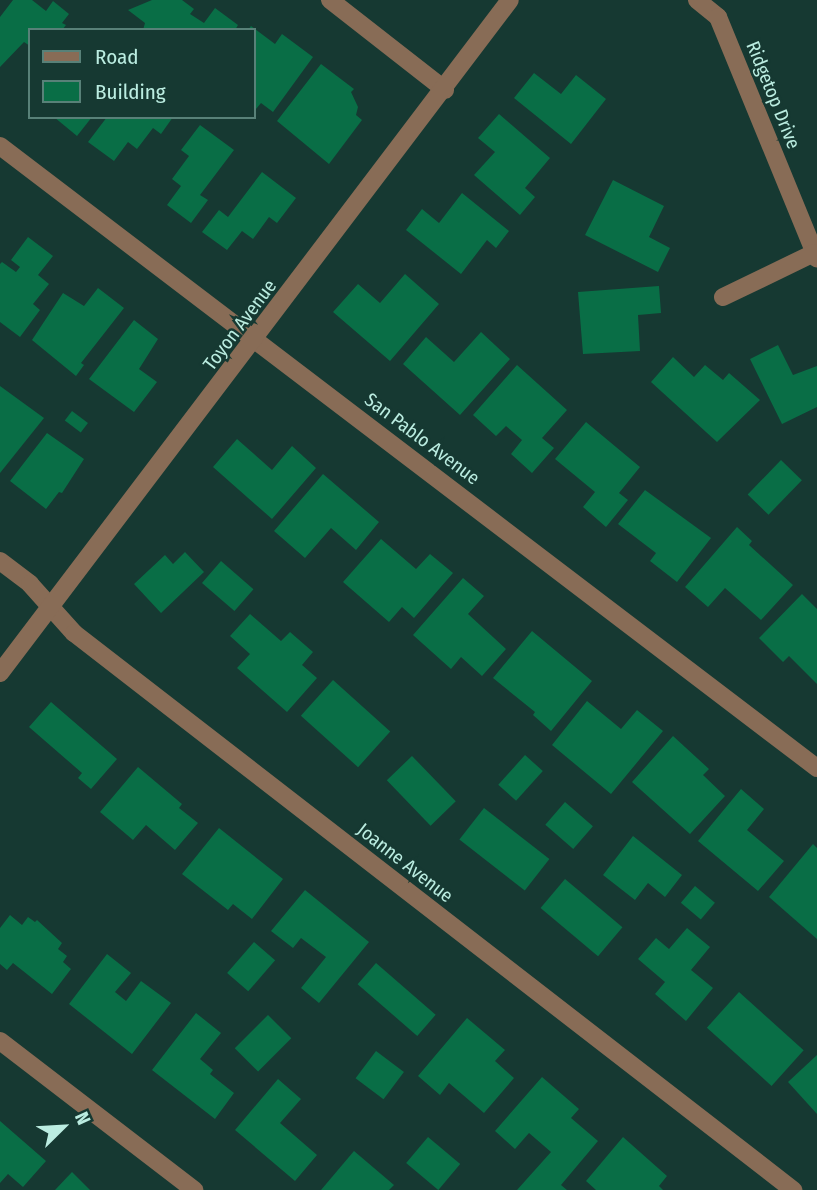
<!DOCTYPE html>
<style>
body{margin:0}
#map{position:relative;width:817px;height:1190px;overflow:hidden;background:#163932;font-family:"Fira Sans Condensed",sans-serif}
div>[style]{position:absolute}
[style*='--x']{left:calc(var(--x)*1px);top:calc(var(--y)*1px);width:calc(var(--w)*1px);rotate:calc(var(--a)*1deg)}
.building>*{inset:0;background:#096e46;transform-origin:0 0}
.minor>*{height:18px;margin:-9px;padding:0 9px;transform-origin:9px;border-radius:9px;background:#886c56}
span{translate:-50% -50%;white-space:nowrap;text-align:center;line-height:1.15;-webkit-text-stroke:5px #163932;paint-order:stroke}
.street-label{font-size:19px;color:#bbede1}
.legend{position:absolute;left:28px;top:28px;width:228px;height:91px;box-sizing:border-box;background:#163932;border:2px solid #588178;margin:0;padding:9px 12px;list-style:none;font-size:21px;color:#bbede1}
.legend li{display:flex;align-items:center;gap:14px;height:35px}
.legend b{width:35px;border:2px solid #588178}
.north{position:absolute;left:28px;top:1092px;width:70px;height:70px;-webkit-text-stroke:5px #163932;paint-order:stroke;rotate:66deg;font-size:19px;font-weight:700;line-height:28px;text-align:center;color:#bbede1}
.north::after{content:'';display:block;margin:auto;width:24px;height:32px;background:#bbede1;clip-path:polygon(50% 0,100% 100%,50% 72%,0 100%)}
</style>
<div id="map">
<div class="building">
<i style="clip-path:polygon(13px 0,32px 0,46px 11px,53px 1px,69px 14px,62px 23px,66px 25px,62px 30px,30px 30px,30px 46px,24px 42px,0 67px,0 17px)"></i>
<i style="clip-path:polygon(152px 0,182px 0,194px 9px,190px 14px,204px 23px,215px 8px,238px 25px,235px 30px,143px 30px,145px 23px,128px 10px)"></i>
<i style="clip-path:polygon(251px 26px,275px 44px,282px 34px,313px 57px,273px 112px,261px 103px,256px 109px,254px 108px,254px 30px,248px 30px)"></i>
<i style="clip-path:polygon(321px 64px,354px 89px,351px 92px,358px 107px,356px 115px,362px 120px,329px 164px,277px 121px)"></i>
<i style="clip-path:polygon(534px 73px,561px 94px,576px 75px,606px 99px,571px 144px,514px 98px)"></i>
<i style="clip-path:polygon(499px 114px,550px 158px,525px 188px,535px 197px,520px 215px,474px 175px,495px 152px,478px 138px)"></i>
<i style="clip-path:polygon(54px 117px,92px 117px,77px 136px)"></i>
<i style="clip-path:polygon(107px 117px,173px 117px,161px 134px,153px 128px,137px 149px,128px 142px,114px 161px,88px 142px)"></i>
<i style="clip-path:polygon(200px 125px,234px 150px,200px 195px,208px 200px,191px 223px,167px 205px,181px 186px,172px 179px,189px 156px,181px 150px)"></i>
<i style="clip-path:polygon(262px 172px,296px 198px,277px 223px,269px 217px,253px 239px,242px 231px,227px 250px,202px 232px,219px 210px,228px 217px)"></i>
<i style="clip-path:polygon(613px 180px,664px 206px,649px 237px,670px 248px,658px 272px,585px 235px)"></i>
<i style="clip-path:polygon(462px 193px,509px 231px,496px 248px,487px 240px,461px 274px,406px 230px,422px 209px,439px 223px)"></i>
<i style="clip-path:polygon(28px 237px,53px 256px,38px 275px,49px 284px,33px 304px,40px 310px,20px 337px,0 322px,0 264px,2px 262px,16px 272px,20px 267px,11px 260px)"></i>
<i style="clip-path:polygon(405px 274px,439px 304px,390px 361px,333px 312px,358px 284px,380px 303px)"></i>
<i style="clip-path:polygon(659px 286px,661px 313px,638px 315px,640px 351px,583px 354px,578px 292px)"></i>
<i style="clip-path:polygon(98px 288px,124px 308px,81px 363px,84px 365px,76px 376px,32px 340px,63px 293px,84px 306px)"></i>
<i style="clip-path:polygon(134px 320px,158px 339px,139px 369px,157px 382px,134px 412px,89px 379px)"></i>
<i style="clip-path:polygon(481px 332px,510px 359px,460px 415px,403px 364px,426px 337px,454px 362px)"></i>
<i style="clip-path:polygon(778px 345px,793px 375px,817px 366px,817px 407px,782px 424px,750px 359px)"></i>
<i style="clip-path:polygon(673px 357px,694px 377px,705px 365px,723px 380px,729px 373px,760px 400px,717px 442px,651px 382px)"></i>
<i style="clip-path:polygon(517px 365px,567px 410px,542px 438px,554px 448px,532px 473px,511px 454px,522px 440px,506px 426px,496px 436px,473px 415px)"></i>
<i style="clip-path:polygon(0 386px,44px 418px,0 473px)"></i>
<i style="left:72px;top:411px;width:20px;height:12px;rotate:37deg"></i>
<i style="clip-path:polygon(586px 422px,640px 467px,619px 493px,628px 500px,606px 527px,583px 507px,595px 492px,555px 459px)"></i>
<i style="clip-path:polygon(47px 433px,84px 459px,62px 493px,59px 492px,46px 509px,10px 481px)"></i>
<i style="clip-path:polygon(237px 439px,272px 470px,292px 446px,316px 468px,272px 519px,213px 467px)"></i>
<i style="left:781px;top:460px;width:29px;height:48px;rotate:44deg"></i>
<i style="clip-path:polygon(323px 474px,379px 522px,356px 550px,331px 528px,305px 558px,274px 531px)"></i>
<i style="clip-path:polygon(645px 490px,711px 538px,677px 582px,650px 561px,656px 553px,618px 524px)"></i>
<i style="clip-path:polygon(737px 527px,752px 541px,749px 545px,793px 585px,761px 620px,725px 588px,708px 607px,685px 587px)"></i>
<i style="clip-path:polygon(381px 539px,416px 569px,430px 554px,453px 573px,414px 618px,402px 607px,389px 622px,343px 582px)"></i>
<i style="clip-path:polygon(185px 552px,204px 572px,161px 613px,134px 584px,165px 555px,173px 564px)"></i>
<i style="left:221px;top:561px;width:43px;height:29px;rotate:41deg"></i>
<i style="clip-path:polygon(463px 578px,484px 596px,468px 614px,506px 649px,482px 676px,461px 657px,451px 669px,413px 635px)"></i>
<i style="clip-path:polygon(802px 594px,817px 609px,817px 684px,789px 656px,783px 662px,759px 638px)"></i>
<i style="clip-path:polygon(250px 614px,281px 641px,290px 632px,313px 652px,302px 665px,317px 678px,287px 712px,237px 668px,250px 654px,230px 636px)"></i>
<i style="clip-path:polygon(532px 631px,592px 681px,551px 731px,533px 715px,535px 712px,493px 678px)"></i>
<i style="left:333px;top:680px;width:77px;height:48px;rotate:42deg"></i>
<i style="clip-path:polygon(587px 701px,621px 729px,637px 710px,663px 731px,611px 794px,552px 745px)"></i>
<i style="clip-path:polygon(51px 702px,117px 759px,91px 789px,78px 778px,82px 773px,29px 727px)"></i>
<i style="clip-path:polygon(673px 736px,709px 769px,703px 775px,725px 796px,690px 834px,632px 782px)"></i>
<i style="left:525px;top:755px;width:24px;height:40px;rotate:42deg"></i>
<i style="left:412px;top:756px;width:63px;height:35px;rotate:46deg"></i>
<i style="clip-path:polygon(138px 767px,182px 804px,179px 808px,198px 823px,175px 850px,146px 825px,133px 840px,100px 812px)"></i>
<i style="clip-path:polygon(741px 789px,764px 809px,747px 830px,784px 861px,758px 891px,698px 841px)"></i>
<i style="left:565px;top:802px;width:37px;height:30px;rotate:41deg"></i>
<i style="left:484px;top:808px;width:83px;height:40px;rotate:38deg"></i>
<i style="clip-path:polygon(219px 828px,283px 879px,252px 919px,233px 904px,228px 910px,182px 874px)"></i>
<i style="clip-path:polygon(633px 836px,682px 875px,665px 897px,648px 883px,635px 900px,603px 875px)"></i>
<i style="clip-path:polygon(813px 844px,817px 848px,817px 939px,769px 897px)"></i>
<i style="left:565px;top:879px;width:75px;height:38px;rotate:40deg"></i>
<i style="left:695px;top:886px;width:26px;height:22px;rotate:40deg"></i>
<i style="clip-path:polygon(305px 890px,369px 942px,319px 1003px,301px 988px,326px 957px,301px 938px,293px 948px,271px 931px)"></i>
<i style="clip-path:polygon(10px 915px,22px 925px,28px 917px,35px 922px,37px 920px,62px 943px,58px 949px,67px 956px,63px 962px,71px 969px,52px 994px,13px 963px,7px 970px,0 964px,0 928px)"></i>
<i style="clip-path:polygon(687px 928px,710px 947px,691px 970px,713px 988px,686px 1021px,655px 994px,665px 982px,638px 959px,656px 938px,669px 949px)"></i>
<i style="left:254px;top:942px;width:28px;height:41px;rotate:41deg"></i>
<i style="clip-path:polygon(107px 954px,131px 973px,115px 992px,126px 1001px,141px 981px,171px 1003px,132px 1054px,69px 1004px)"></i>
<i style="left:376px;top:963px;width:79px;height:28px;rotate:41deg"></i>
<i style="left:739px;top:992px;width:87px;height:48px;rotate:42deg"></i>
<i style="clip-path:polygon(196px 1013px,221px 1033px,200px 1059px,213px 1070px,210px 1074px,234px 1093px,215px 1119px,152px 1070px)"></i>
<i style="left:268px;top:1015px;width:33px;height:47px;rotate:45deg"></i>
<i style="clip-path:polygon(467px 1018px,505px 1050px,495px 1061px,514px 1078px,484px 1113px,449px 1083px,440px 1095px,418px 1076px)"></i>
<i style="left:376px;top:1051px;width:35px;height:34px;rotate:37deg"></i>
<i style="clip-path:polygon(817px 1055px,817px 1114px,788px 1082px)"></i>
<i style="clip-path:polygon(542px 1077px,579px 1109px,571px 1118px,598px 1141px,561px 1185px,567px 1190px,517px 1190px,551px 1152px,529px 1133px,515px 1149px,495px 1131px)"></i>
<i style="clip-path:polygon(278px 1079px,301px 1099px,280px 1123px,317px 1155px,295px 1181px,235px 1130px)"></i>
<i style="clip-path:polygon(0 1121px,46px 1161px,23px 1187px,8px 1174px,0 1183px)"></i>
<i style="left:428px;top:1137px;width:42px;height:34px;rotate:40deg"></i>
<i style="clip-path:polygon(623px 1137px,667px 1176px,659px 1186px,663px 1190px,596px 1190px,586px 1181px)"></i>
<i style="clip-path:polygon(354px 1151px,394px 1185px,389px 1190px,321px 1190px)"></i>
<i style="clip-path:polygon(72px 1172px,90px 1190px,55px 1190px)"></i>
</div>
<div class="minor">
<i style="--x:330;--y:0;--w:146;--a:38"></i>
<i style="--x:697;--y:0;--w:27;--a:39"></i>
<i style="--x:718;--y:17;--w:261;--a:67.7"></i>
<i style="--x:0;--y:146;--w:1027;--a:37.28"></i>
<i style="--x:723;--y:297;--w:101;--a:-25.8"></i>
<i style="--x:0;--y:561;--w:38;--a:37"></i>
<i style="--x:30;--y:584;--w:66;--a:48.1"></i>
<i style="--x:74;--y:633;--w:910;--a:37.76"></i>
<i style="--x:0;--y:673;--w:844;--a:-52.85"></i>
<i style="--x:0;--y:1041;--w:245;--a:37.5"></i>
</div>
<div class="street-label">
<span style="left:773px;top:95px;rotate:68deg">Ridgetop Drive</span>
<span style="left:240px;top:325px;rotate:-53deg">Toyon Avenue</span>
<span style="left:422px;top:439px;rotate:37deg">San Pablo Avenue</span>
<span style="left:405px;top:863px;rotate:38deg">Joanne Avenue</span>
</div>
<ul class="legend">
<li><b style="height:9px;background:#886c56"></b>Road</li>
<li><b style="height:19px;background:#096e46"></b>Building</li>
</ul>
<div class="north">N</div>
</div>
